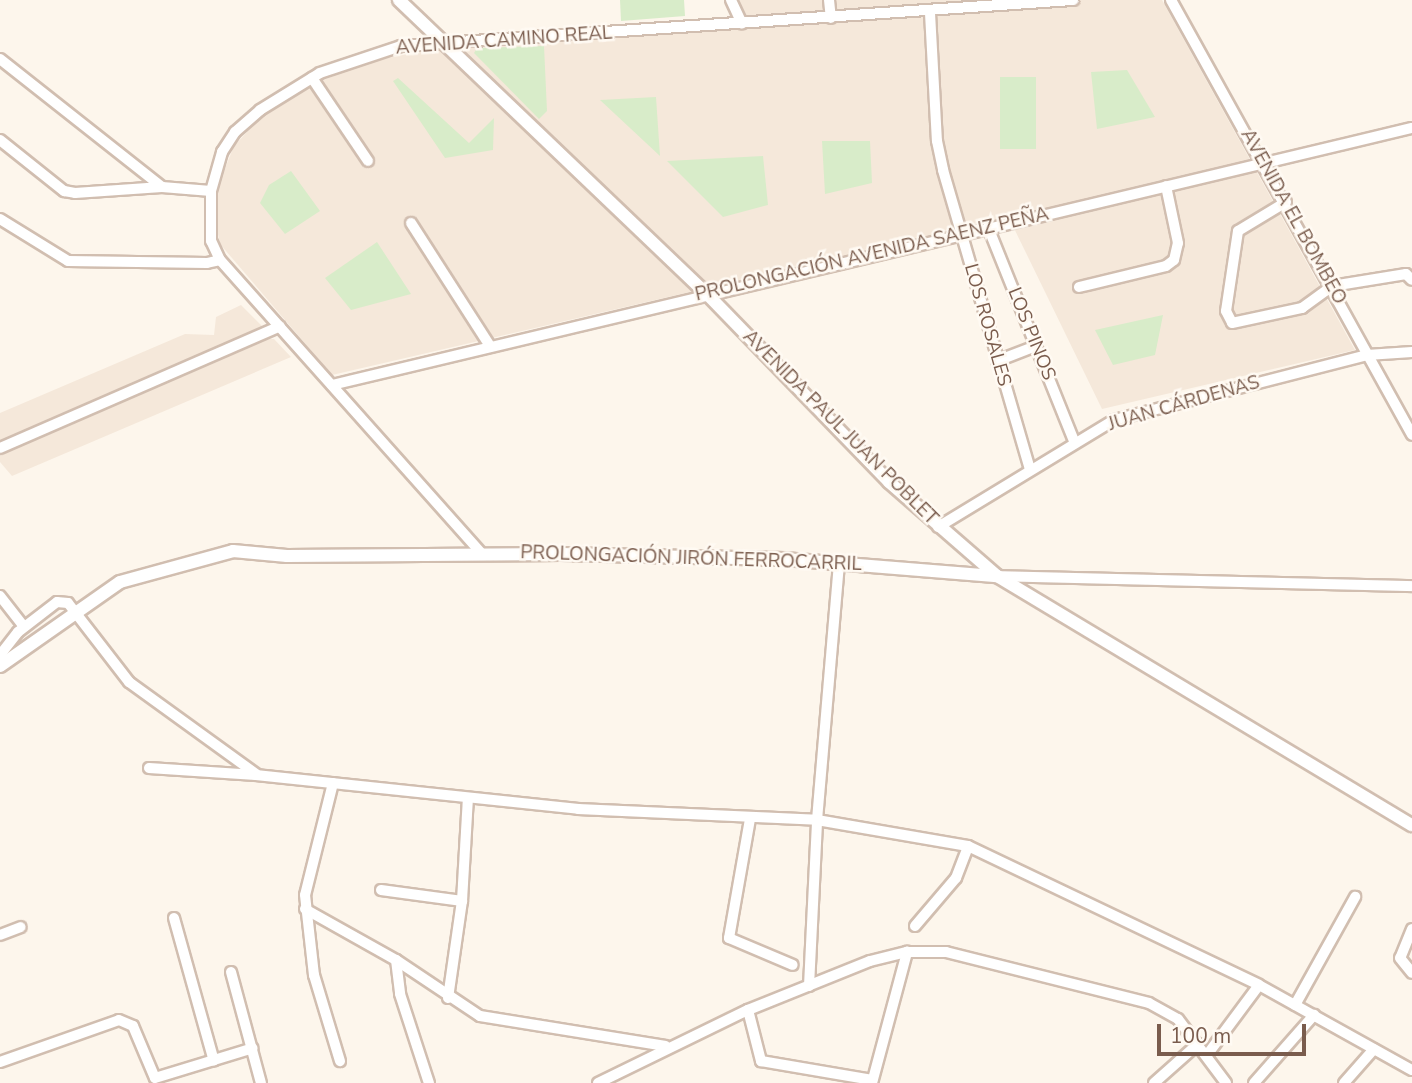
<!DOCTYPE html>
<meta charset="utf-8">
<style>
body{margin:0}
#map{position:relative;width:1412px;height:1083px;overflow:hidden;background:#fdf6ec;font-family:"Nunito Sans",sans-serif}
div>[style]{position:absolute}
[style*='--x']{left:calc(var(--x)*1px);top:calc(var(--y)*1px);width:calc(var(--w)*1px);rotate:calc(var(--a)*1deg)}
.residential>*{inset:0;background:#f5e8da}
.green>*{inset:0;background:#d8ecc9;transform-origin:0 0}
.roads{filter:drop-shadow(2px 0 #d1beb0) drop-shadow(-2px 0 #d1beb0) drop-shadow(0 2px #d1beb0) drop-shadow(0 -2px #d1beb0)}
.minor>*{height:10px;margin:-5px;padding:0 5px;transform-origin:5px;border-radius:5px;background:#fff}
.tertiary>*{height:12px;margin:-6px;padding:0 6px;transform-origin:6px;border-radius:6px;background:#fff}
span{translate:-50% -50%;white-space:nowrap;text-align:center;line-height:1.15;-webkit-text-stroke:5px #fffaf3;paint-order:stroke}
.street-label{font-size:19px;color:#7a5c4d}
.scale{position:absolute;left:1157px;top:1024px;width:149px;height:32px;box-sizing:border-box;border:4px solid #7a5c4d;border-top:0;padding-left:9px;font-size:21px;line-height:24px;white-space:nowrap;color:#7a5c4d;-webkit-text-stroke:5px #fffaf3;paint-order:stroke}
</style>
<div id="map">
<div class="residential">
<i style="clip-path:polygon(738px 0,1162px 0,1355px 350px,1102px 409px,1009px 218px,332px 375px,220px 244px,214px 215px,216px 191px,234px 146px,261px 117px,318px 82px,373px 61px,438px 48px,750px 29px)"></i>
<i style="clip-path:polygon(241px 305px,263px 327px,268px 339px,274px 339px,291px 357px,12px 476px,0 462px,0 413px,185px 334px,214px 335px,216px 317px)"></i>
</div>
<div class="green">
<i style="clip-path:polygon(620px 0,684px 0,685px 16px,621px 21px)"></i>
<i style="clip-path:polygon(544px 46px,547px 111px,539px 119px,474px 53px,477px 48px)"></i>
<i style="clip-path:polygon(1127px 70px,1155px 117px,1097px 129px,1091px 72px)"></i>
<i style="left:1000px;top:77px;width:36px;height:72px"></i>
<i style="clip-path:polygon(398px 78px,469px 143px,494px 118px,493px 150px,445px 158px,393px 81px)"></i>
<i style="clip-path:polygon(656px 97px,660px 156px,600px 100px)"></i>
<i style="clip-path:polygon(822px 141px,870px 141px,872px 183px,825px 194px)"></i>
<i style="clip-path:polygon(763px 156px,768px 205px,723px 217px,667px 161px)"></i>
<i style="clip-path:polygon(291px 171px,320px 211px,285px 234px,260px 203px,269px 185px)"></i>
<i style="clip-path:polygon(377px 242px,411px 294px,351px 310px,325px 278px)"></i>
<i style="clip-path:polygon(1163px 315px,1155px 355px,1113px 365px,1095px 330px)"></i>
</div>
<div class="roads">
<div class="minor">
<i style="--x:731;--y:0;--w:26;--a:65"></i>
<i style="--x:829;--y:0;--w:18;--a:84"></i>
<i style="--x:1171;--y:0;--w:497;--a:61"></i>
<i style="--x:930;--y:13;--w:128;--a:86.9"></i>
<i style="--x:937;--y:141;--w:30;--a:78"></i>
<i style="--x:943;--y:170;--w:312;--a:73.8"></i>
<i style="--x:0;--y:59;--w:206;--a:38.3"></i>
<i style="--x:312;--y:78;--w:100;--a:56"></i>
<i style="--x:0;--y:140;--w:82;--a:38.6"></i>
<i style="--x:64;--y:191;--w:11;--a:10"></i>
<i style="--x:75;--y:193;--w:87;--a:-3.9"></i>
<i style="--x:162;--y:187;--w:49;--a:4.7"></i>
<i style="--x:1286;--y:202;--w:56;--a:148.9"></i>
<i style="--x:1238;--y:231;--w:81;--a:98.5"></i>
<i style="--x:1226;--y:311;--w:13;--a:63"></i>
<i style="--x:1232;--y:323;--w:72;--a:-12.1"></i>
<i style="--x:1302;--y:308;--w:37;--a:-36"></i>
<i style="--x:1332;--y:286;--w:75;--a:-9.2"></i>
<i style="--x:1406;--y:274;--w:8;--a:45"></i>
<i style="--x:0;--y:219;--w:80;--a:31.7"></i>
<i style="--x:68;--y:261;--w:139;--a:0.8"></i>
<i style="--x:207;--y:263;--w:13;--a:-13"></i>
<i style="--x:411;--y:223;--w:146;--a:57.3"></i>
<i style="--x:988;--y:227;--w:231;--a:68.1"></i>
<i style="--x:1079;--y:287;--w:89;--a:-13.6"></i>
<i style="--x:1166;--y:266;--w:10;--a:-37"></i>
<i style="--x:1174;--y:260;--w:17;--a:-77"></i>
<i style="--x:1178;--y:243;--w:58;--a:-101.9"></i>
<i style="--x:997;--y:361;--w:42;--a:-21"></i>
<i style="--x:332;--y:385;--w:1110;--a:-13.39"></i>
<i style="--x:0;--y:448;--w:305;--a:-23.5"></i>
<i style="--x:938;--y:527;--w:206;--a:-31.3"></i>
<i style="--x:1114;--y:420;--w:261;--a:-14.4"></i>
<i style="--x:1367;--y:355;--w:45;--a:-3.8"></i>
<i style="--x:483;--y:555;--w:395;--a:-131.7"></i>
<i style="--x:220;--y:260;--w:21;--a:-115"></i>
<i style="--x:211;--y:241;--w:50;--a:-90"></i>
<i style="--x:211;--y:191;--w:41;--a:-74.2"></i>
<i style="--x:222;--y:152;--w:24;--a:-57"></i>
<i style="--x:235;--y:132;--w:33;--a:-41"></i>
<i style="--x:260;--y:110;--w:70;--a:-31.7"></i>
<i style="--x:320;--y:73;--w:85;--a:-18.4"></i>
<i style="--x:401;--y:46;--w:674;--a:-3.92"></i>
<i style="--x:997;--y:576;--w:415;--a:1.4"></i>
<i style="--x:0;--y:596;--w:39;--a:52"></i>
<i style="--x:0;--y:655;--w:29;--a:-52"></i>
<i style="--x:18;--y:632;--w:49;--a:-37.6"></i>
<i style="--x:57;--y:602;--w:11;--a:5"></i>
<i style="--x:68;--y:603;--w:100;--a:52.3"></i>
<i style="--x:129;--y:682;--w:157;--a:35.9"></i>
<i style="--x:149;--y:768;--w:107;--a:3.7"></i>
<i style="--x:256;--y:775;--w:324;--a:6"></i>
<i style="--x:578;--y:809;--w:239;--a:2.6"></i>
<i style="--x:817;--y:820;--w:153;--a:9.8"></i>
<i style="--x:968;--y:846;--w:322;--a:25.5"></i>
<i style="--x:1259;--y:985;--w:175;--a:29.1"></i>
<i style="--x:333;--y:783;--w:115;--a:104"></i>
<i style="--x:305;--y:895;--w:81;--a:83.6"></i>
<i style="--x:314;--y:975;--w:90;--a:73.2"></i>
<i style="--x:750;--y:819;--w:121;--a:100"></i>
<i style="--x:729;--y:938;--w:69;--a:22.9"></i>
<i style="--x:381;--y:890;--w:82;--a:7.7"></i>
<i style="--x:305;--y:909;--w:104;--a:29.3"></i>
<i style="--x:396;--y:960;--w:101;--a:33.7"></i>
<i style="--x:480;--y:1016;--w:188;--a:9.2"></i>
<i style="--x:174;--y:918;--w:148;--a:74.4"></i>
<i style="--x:915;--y:926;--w:63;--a:-49.5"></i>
<i style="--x:956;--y:878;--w:34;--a:-69"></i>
<i style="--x:1412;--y:929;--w:31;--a:112"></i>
<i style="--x:1400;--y:958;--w:19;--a:51"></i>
<i style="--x:0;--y:935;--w:22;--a:-21"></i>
<i style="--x:396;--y:960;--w:34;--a:83"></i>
<i style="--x:400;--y:994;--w:94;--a:72"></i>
<i style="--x:231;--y:972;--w:115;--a:74.9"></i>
<i style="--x:809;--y:986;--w:166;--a:-87.2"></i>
<i style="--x:817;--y:820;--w:259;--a:-85.1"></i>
<i style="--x:448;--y:998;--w:98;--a:-81.8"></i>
<i style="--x:462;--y:901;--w:103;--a:-86.7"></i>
<i style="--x:1295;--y:1005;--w:124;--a:-60.9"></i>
<i style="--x:748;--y:1010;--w:53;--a:75.7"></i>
<i style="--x:761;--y:1061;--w:113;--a:9.7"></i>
<i style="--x:1207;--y:1055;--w:87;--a:-53.4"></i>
<i style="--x:0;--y:1062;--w:126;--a:-19.4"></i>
<i style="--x:119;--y:1020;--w:15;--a:23"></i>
<i style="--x:133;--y:1026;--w:56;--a:67.1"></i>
<i style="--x:155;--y:1078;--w:102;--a:-17"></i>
<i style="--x:598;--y:1083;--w:167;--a:-26"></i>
<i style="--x:748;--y:1010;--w:131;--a:-21.9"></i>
<i style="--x:870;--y:961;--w:38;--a:-14"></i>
<i style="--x:907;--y:952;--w:39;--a:0"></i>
<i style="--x:946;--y:952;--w:209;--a:14.1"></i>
<i style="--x:1149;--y:1003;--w:33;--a:29"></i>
<i style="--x:1178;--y:1019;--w:80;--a:53.1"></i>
<i style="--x:872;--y:1083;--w:136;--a:-75"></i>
<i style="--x:1154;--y:1083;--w:59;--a:-41.6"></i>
<i style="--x:1254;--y:1083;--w:91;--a:-48.6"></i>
<i style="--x:1344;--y:1083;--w:45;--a:-48.6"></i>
</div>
<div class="tertiary">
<i style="--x:399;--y:0;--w:424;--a:43.7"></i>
<i style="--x:706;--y:293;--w:263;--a:45.9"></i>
<i style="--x:889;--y:482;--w:143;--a:41"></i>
<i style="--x:997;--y:576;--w:484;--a:31"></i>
<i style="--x:0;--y:666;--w:146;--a:-35"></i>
<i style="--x:120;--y:582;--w:117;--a:-15.3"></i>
<i style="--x:233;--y:551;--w:54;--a:5.3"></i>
<i style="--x:287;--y:556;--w:274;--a:-0.4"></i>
<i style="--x:561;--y:554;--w:223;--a:1.3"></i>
<i style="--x:784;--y:559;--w:214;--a:4.6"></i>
</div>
</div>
<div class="street-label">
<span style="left:504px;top:41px;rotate:-4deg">AVENIDA CAMINO REAL</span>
<span style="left:1293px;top:217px;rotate:61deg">AVENIDA EL BOMBEO</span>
<span style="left:872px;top:255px;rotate:-13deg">PROLONGACIÓN AVENIDA SAENZ PEÑA</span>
<span style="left:987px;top:325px;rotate:74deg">LOS ROSALES</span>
<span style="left:1031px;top:334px;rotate:68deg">LOS PINOS</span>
<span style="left:1184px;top:404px;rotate:-16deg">JUAN CÁRDENAS</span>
<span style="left:840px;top:428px;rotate:45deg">AVENIDA PAUL JUAN POBLET</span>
<span style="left:691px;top:559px;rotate:2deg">PROLONGACIÓN JIRÓN FERROCARRIL</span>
</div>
<div class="scale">100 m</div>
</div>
